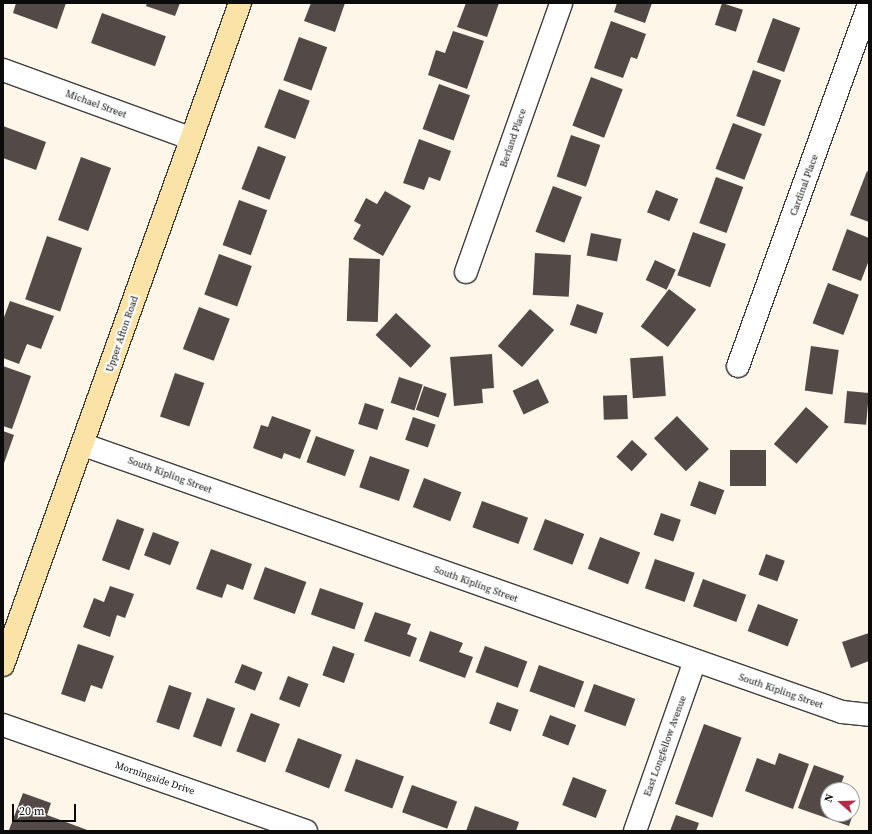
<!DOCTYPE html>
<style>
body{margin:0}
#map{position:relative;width:872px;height:834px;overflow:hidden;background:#fef6e9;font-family:"Source Serif 4",serif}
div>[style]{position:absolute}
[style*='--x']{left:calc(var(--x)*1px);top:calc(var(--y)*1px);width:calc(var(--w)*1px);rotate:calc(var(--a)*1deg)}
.building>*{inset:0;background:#534a48;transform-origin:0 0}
.roads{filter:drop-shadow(1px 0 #3e3e3e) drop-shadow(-1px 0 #3e3e3e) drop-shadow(0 1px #3e3e3e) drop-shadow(0 -1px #3e3e3e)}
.street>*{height:22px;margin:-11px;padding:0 11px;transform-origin:11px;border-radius:11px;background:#fff}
.secondary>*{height:22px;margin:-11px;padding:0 11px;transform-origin:11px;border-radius:11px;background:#fbe3a7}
span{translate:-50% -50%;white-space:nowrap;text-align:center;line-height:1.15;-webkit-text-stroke:4px #fff;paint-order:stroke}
.street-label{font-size:10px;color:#0b0b0b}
.frame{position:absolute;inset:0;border:4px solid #0b0b0b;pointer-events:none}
.north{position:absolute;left:820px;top:782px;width:40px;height:40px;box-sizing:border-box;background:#fff;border:1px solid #9d9d9d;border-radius:50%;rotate:290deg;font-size:11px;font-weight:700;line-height:16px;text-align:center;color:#0b0b0b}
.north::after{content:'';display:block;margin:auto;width:14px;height:18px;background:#b32b49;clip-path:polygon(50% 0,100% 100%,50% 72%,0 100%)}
.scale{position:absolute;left:12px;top:804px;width:64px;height:18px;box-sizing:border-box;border:2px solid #0b0b0b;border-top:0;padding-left:5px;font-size:12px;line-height:14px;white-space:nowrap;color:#0b0b0b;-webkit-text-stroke:3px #fff;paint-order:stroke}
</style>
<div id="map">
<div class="building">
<i style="clip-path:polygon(16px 3px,66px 3px,57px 29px,13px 13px)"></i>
<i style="clip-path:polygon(147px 3px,180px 3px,175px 16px,146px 6px)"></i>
<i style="clip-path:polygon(311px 3px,345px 3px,335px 32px,304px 21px)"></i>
<i style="clip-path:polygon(466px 3px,499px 3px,487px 37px,457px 27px)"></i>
<i style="clip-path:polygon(617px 3px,652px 3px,645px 23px,614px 12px)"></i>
<i style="left:722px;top:3px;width:22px;height:23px;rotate:18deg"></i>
<i style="left:102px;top:13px;width:68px;height:32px;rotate:20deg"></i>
<i style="left:773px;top:18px;width:29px;height:47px;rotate:20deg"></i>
<i style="clip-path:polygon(611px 21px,646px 34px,637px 59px,631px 57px,623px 78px,594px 68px)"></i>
<i style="clip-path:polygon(453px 31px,484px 41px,467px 89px,428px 75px,436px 50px,445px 53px)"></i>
<i style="left:299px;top:37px;width:30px;height:46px;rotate:20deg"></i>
<i style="left:753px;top:70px;width:30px;height:49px;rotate:20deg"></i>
<i style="left:591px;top:77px;width:34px;height:52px;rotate:21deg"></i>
<i style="left:439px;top:84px;width:33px;height:48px;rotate:20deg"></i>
<i style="left:279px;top:89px;width:33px;height:41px;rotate:21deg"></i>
<i style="left:733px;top:123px;width:31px;height:49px;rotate:21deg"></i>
<i style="clip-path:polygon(3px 126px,46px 142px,36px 170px,3px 158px)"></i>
<i style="left:571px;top:135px;width:31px;height:44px;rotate:19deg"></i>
<i style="clip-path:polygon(419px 139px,451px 151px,440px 181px,429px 177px,424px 190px,403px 183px)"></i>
<i style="left:258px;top:146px;width:30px;height:46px;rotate:21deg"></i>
<i style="left:81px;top:157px;width:32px;height:67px;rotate:20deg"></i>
<i style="clip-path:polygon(867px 171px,869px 172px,869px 222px,850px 215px)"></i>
<i style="left:716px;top:177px;width:29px;height:49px;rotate:20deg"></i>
<i style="left:553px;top:186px;width:31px;height:49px;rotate:21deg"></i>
<i style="left:656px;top:190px;width:24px;height:24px;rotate:22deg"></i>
<i style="clip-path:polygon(385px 191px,411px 206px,383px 256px,353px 239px,361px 225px,354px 221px,366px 198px,377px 204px)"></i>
<i style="left:239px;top:200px;width:30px;height:48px;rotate:20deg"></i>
<i style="clip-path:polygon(847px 229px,869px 238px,869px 260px,861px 281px,832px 270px)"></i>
<i style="left:693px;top:232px;width:35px;height:46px;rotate:20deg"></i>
<i style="left:591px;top:233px;width:31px;height:23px;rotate:11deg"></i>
<i style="left:47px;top:236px;width:37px;height:67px;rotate:19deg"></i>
<i style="left:535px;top:253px;width:36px;height:42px;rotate:3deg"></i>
<i style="left:219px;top:254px;width:35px;height:43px;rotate:20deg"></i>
<i style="left:349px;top:258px;width:31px;height:63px;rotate:2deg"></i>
<i style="left:655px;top:260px;width:23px;height:22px;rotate:25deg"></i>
<i style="left:828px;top:283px;width:33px;height:43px;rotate:21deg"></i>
<i style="left:669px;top:289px;width:34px;height:47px;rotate:37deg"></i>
<i style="clip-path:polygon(10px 301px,54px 316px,41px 349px,27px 344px,19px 364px,3px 358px,3px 320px)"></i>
<i style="left:577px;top:304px;width:28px;height:22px;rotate:19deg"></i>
<i style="left:199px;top:307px;width:33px;height:45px;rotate:21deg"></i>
<i style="left:530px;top:309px;width:32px;height:49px;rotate:41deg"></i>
<i style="left:396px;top:313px;width:48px;height:30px;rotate:43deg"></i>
<i style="left:811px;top:346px;width:28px;height:45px;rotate:8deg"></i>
<i style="clip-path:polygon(492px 354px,494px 388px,482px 389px,483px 403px,454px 406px,450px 357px)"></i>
<i style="left:663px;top:356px;width:40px;height:33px;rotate:86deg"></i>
<i style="clip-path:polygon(3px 366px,31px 376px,12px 429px,3px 426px)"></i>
<i style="left:175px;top:373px;width:31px;height:46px;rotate:19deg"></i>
<i style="left:399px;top:377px;width:25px;height:27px;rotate:18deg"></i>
<i style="left:538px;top:379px;width:26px;height:28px;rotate:65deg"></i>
<i style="left:424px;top:386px;width:24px;height:25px;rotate:19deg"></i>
<i style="left:847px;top:391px;width:22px;height:32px;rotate:5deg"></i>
<i style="left:627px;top:395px;width:24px;height:24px;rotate:88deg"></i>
<i style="left:365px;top:403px;width:20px;height:22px;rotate:18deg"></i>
<i style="left:806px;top:407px;width:30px;height:49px;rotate:41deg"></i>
<i style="clip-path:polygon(272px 416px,311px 430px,300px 459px,284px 453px,282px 459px,253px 448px,261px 425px,268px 427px)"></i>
<i style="left:677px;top:416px;width:46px;height:32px;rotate:46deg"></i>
<i style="left:413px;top:417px;width:24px;height:24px;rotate:19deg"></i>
<i style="clip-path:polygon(3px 431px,14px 435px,3px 466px)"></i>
<i style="left:316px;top:436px;width:41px;height:28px;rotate:20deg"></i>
<i style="left:632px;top:440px;width:21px;height:23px;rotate:43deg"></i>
<i style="left:766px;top:450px;width:36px;height:36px;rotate:90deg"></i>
<i style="left:370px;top:456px;width:42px;height:33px;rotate:19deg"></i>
<i style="left:424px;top:478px;width:40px;height:31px;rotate:21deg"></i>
<i style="left:699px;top:481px;width:27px;height:26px;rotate:20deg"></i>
<i style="left:482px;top:501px;width:49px;height:28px;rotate:20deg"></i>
<i style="left:661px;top:513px;width:21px;height:23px;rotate:19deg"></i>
<i style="left:117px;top:519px;width:29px;height:44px;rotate:20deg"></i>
<i style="left:545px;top:519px;width:42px;height:33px;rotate:21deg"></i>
<i style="left:153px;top:532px;width:28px;height:25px;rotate:21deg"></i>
<i style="left:600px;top:537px;width:43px;height:34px;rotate:21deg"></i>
<i style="clip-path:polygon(211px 549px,252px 564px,243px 590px,227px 584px,222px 598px,196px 589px)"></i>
<i style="left:766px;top:554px;width:20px;height:22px;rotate:20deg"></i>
<i style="left:655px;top:559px;width:42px;height:31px;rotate:19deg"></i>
<i style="left:265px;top:567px;width:44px;height:34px;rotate:20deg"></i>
<i style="left:703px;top:579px;width:46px;height:29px;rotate:20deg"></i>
<i style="clip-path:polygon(110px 586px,134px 594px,125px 618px,117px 615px,110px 637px,83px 627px,94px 598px,104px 602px)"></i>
<i style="left:320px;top:588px;width:46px;height:28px;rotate:19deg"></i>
<i style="left:758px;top:604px;width:43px;height:29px;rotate:21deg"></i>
<i style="clip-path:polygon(375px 612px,411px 624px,407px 634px,417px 638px,410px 657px,364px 641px)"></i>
<i style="clip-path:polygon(430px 631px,463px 643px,459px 652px,473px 657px,465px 678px,419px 661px)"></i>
<i style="clip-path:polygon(869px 633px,869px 661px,851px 668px,842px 642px)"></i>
<i style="clip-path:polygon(78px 644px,114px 656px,102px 689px,91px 685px,85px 702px,61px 694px)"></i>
<i style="left:333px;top:646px;width:23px;height:31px;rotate:20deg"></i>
<i style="left:485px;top:646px;width:45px;height:28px;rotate:20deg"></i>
<i style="left:242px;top:664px;width:22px;height:20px;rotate:22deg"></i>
<i style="left:539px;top:665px;width:48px;height:28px;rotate:20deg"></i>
<i style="left:288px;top:676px;width:22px;height:25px;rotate:21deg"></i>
<i style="left:594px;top:684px;width:44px;height:29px;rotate:20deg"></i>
<i style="left:169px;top:685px;width:24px;height:39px;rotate:19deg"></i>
<i style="left:207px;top:698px;width:30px;height:41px;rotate:20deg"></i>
<i style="left:497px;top:702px;width:23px;height:23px;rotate:20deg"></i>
<i style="left:251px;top:713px;width:31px;height:41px;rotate:21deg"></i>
<i style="left:550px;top:715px;width:28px;height:22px;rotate:21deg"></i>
<i style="left:704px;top:724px;width:40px;height:85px;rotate:20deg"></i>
<i style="left:298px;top:738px;width:47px;height:36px;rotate:21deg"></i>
<i style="clip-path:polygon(779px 753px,809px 764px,793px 809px,745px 791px,757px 758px,775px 765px)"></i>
<i style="left:356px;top:759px;width:51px;height:34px;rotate:20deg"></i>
<i style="clip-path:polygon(814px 765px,844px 776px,839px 790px,828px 790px,828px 814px,852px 814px,852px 794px,859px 796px,849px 826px,798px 808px)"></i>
<i style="left:573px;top:777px;width:36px;height:30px;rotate:21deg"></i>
<i style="left:412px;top:785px;width:48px;height:29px;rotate:20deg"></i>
<i style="clip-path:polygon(23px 793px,51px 803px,47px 815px,90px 831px,9px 830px)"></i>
<i style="clip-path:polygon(475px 806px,519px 822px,516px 831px,466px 831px)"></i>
<i style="clip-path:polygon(676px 815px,699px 823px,696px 831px,670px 831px)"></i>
</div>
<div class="roads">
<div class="street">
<i style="--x:3;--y:70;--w:199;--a:20"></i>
<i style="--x:466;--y:272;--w:285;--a:-70.5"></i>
<i style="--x:738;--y:366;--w:385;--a:-70.1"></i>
<i style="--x:84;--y:445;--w:804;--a:19.4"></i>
<i style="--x:842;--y:712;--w:27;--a:6"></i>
<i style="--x:3;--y:725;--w:321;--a:19.3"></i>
<i style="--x:635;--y:831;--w:180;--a:-70.6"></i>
</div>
<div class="secondary">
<i style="--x:3;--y:665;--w:703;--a:-70.3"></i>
</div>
</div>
<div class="street-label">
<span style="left:96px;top:104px;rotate:20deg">Michael Street</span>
<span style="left:513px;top:138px;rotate:-71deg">Berland Place</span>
<span style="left:804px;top:185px;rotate:-70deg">Cardinal Place</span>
<span style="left:122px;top:334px;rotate:-71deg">Upper Afton Road</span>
<span style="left:170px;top:475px;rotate:20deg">South Kipling Street</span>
<span style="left:476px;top:584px;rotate:20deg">South Kipling Street</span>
<span style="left:781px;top:691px;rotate:19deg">South Kipling Street</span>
<span style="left:665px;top:746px;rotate:-70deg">East Longfellow Avenue</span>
<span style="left:155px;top:778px;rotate:19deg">Morningside Drive</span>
</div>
<div class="frame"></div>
<div class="north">N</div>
<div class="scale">20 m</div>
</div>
